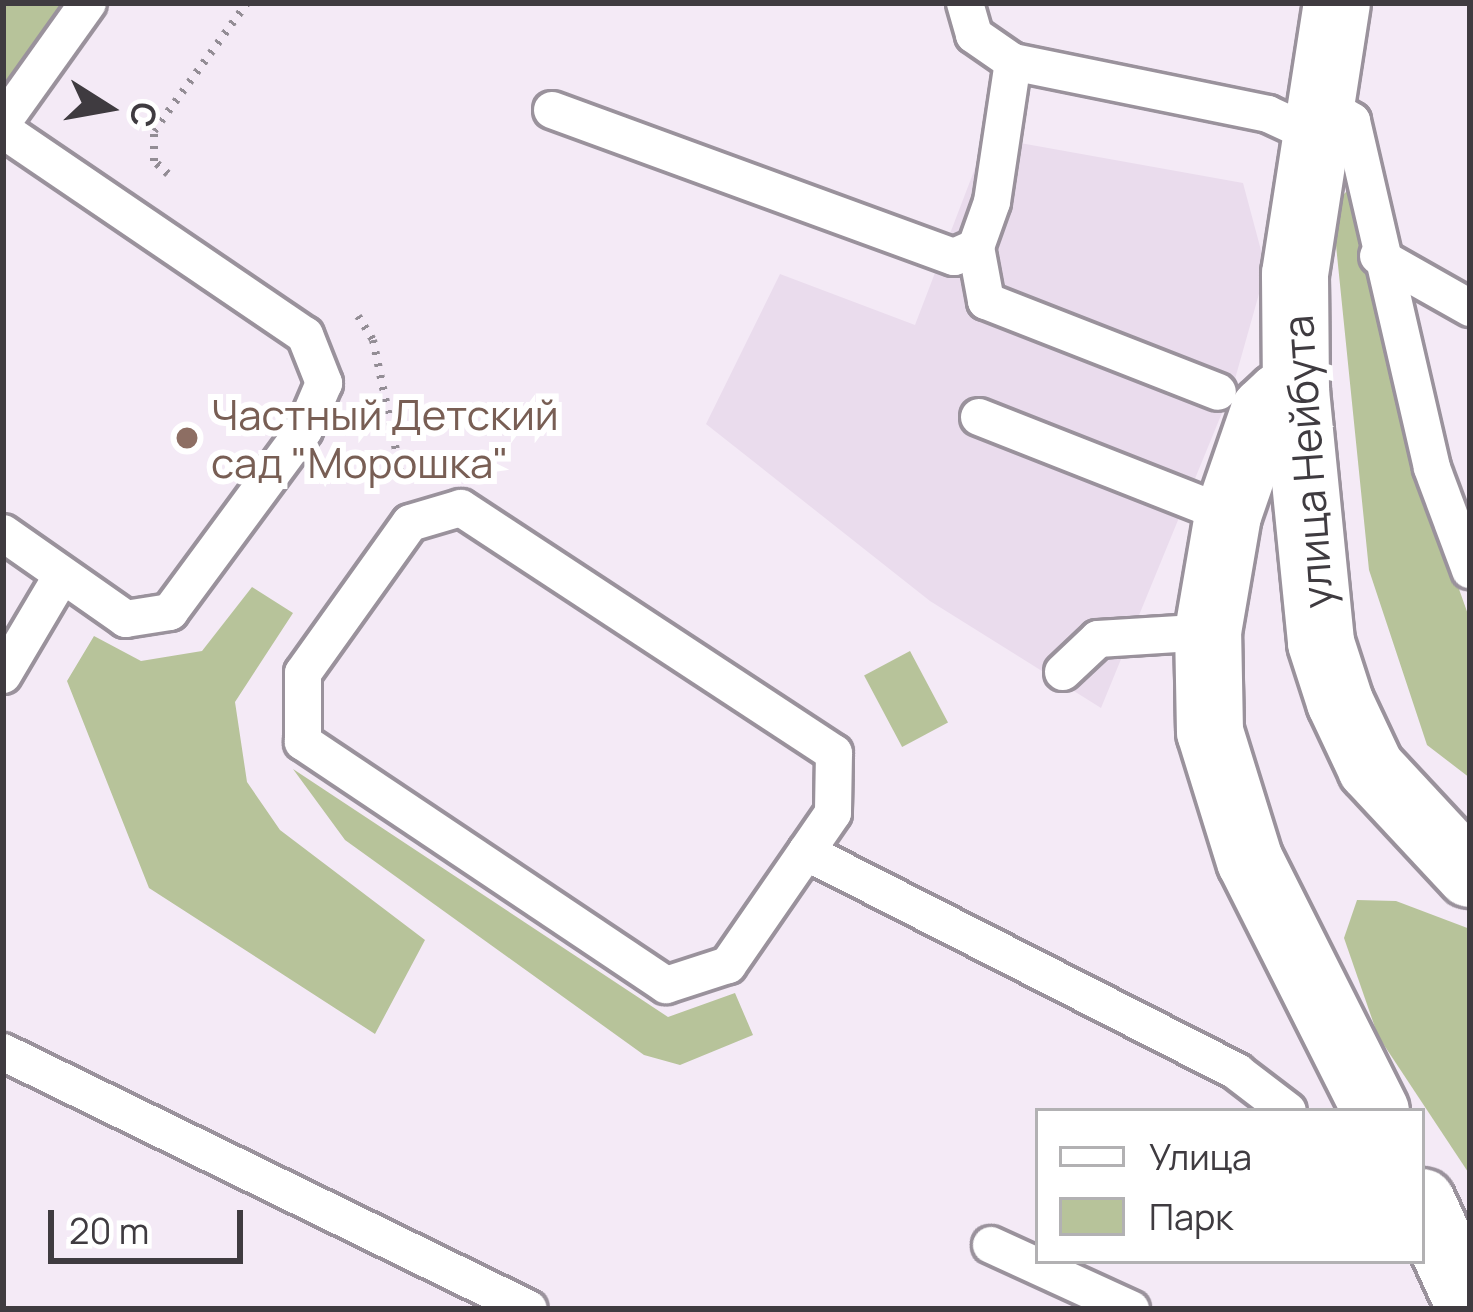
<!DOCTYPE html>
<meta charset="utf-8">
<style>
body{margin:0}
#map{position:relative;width:1473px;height:1312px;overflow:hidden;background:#f4eaf6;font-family:Manrope,sans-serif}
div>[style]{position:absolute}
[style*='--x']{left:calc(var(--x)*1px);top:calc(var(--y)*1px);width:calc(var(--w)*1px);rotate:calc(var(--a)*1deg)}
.built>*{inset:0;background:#eadced}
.green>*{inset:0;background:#b7c39a;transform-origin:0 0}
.path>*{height:8px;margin-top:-4px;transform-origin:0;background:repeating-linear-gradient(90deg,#938d95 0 3px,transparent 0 12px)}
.roads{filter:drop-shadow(3px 0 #9a929c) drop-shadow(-3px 0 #9a929c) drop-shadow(0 3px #9a929c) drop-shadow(0 -3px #9a929c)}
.lane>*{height:36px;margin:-18px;padding:0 18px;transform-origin:18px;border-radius:18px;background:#fff}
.street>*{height:66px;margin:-33px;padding:0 33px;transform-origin:33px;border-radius:33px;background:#fff}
.secondary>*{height:66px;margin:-33px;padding:0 33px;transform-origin:33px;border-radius:33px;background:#fff}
.dots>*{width:33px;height:33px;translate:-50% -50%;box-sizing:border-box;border:6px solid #fff;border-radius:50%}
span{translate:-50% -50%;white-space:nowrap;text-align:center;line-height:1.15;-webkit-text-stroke:12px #fff;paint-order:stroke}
.education-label{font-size:42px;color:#785e54}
.left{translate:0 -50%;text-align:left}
.street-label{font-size:42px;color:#3f3b40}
.frame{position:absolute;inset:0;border:6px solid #3f3b40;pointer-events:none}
.legend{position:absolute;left:1035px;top:1108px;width:390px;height:156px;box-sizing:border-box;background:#fff;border:3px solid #b2b1b3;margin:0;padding:15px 21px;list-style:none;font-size:36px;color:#3f3b40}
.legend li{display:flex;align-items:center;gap:24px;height:60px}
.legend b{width:60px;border:3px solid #b2b1b3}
.north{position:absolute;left:48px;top:48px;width:120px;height:120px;-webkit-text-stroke:9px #fff;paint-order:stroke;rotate:101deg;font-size:33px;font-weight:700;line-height:48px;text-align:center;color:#3f3b40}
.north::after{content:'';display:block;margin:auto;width:42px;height:54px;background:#3f3b40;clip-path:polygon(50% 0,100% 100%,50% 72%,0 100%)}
.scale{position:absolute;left:48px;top:1210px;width:195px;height:54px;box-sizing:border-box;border:6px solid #3f3b40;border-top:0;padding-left:15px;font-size:36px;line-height:42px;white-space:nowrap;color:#3f3b40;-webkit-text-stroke:9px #fff;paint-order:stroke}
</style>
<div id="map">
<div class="built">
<i style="clip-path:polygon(987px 137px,1243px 183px,1266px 269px,1233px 386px,1101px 708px,930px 601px,706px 424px,780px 274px,915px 325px)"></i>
</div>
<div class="green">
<i style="clip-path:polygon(3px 3px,62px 3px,3px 90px)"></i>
<i style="clip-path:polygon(1349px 189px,1416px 468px,1470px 620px,1470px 778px,1427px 745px,1369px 570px,1332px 206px)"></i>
<i style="clip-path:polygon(252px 587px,293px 613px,235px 702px,247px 782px,280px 830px,425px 940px,375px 1034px,149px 888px,67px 681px,94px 636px,141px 661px,202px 651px)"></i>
<i style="left:910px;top:651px;width:81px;height:52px;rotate:62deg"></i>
<i style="clip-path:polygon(293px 769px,668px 1017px,735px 993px,753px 1035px,680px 1065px,644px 1055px,345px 840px)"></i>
<i style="clip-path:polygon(1357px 900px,1396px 901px,1470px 929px,1470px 1175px,1378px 1036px,1344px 938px)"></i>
</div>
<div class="path">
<i style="--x:168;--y:174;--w:19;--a:-137"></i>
<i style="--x:154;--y:161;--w:30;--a:-90"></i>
<i style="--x:154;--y:131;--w:158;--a:-54"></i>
<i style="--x:358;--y:316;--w:28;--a:58"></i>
<i style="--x:373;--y:340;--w:137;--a:78.2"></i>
</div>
<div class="roads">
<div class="lane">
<i style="--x:965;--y:3;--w:33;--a:74"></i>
<i style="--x:974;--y:35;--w:47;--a:34.7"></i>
<i style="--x:1013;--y:62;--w:260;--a:11.5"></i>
<i style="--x:1268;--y:114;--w:47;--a:24.9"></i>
<i style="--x:1317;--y:100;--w:41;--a:31"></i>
<i style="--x:1352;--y:121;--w:356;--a:77"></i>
<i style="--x:1432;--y:468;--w:109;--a:69.6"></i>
<i style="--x:552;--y:110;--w:428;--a:20.1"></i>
<i style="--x:954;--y:257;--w:24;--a:-24"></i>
<i style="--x:976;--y:247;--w:48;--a:-70.4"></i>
<i style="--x:992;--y:202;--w:142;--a:-81.5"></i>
<i style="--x:3;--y:122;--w:146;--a:-54.5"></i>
<i style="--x:3;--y:130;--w:365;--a:34.2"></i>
<i style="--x:305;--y:335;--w:52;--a:68.4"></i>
<i style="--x:324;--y:383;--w:51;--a:113.1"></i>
<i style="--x:304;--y:430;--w:226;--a:126.4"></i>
<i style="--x:170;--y:612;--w:45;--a:171"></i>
<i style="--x:126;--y:619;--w:150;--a:-145"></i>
<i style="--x:976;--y:247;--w:55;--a:79.5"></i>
<i style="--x:986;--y:301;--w:249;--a:21.4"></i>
<i style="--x:1378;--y:256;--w:106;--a:29.5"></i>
<i style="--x:979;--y:417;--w:268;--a:21.5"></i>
<i style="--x:461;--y:508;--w:446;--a:33.3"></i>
<i style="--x:834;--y:753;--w:60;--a:91"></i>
<i style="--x:833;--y:813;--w:185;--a:124.6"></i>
<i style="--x:728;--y:965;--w:65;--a:162.1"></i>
<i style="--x:666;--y:985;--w:437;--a:-146.2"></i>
<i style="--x:303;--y:742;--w:69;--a:-90"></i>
<i style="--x:303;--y:673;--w:184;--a:-54.5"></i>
<i style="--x:410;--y:523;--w:53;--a:-16.4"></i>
<i style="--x:1063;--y:672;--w:48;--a:-43.3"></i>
<i style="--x:1098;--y:639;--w:110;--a:-3.6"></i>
<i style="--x:3;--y:675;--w:114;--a:-59.4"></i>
<i style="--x:806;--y:852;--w:484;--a:27"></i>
<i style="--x:1237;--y:1072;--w:64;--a:37.4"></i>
<i style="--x:3;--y:1052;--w:585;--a:26.04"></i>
<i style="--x:991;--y:1245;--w:154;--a:24.6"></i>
</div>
<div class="street">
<i style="--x:1376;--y:1111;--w:280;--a:-116.7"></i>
<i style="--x:1250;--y:861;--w:135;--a:-107.2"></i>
<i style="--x:1210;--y:732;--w:100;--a:-91.1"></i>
<i style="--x:1208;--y:632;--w:119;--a:-80.3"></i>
<i style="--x:1228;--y:515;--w:110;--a:-70.9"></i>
<i style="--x:1264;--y:411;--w:22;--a:-43"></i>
<i style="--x:1280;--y:396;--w:17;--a:-17"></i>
<i style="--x:1296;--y:391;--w:253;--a:84.3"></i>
<i style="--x:1321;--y:643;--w:62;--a:72.1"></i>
<i style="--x:1340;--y:702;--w:73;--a:64.8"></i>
<i style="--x:1371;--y:768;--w:145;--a:47"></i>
<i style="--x:1422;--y:1202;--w:115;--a:65.4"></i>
</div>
<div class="secondary">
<i style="--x:1296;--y:391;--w:117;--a:-90.5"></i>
<i style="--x:1295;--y:274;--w:274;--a:-81.2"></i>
</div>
</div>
<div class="dots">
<i style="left:187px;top:438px;background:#8d6e63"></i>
</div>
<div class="education-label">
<span class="left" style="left:211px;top:438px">Частный Детский<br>сад "Морошка"</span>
</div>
<div class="street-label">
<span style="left:1307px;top:462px;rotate:-94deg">улица Нейбута</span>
</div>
<div class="frame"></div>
<ul class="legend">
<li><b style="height:15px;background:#fff"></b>Улица</li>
<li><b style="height:33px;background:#b7c39a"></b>Парк</li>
</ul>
<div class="north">С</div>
<div class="scale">20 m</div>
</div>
